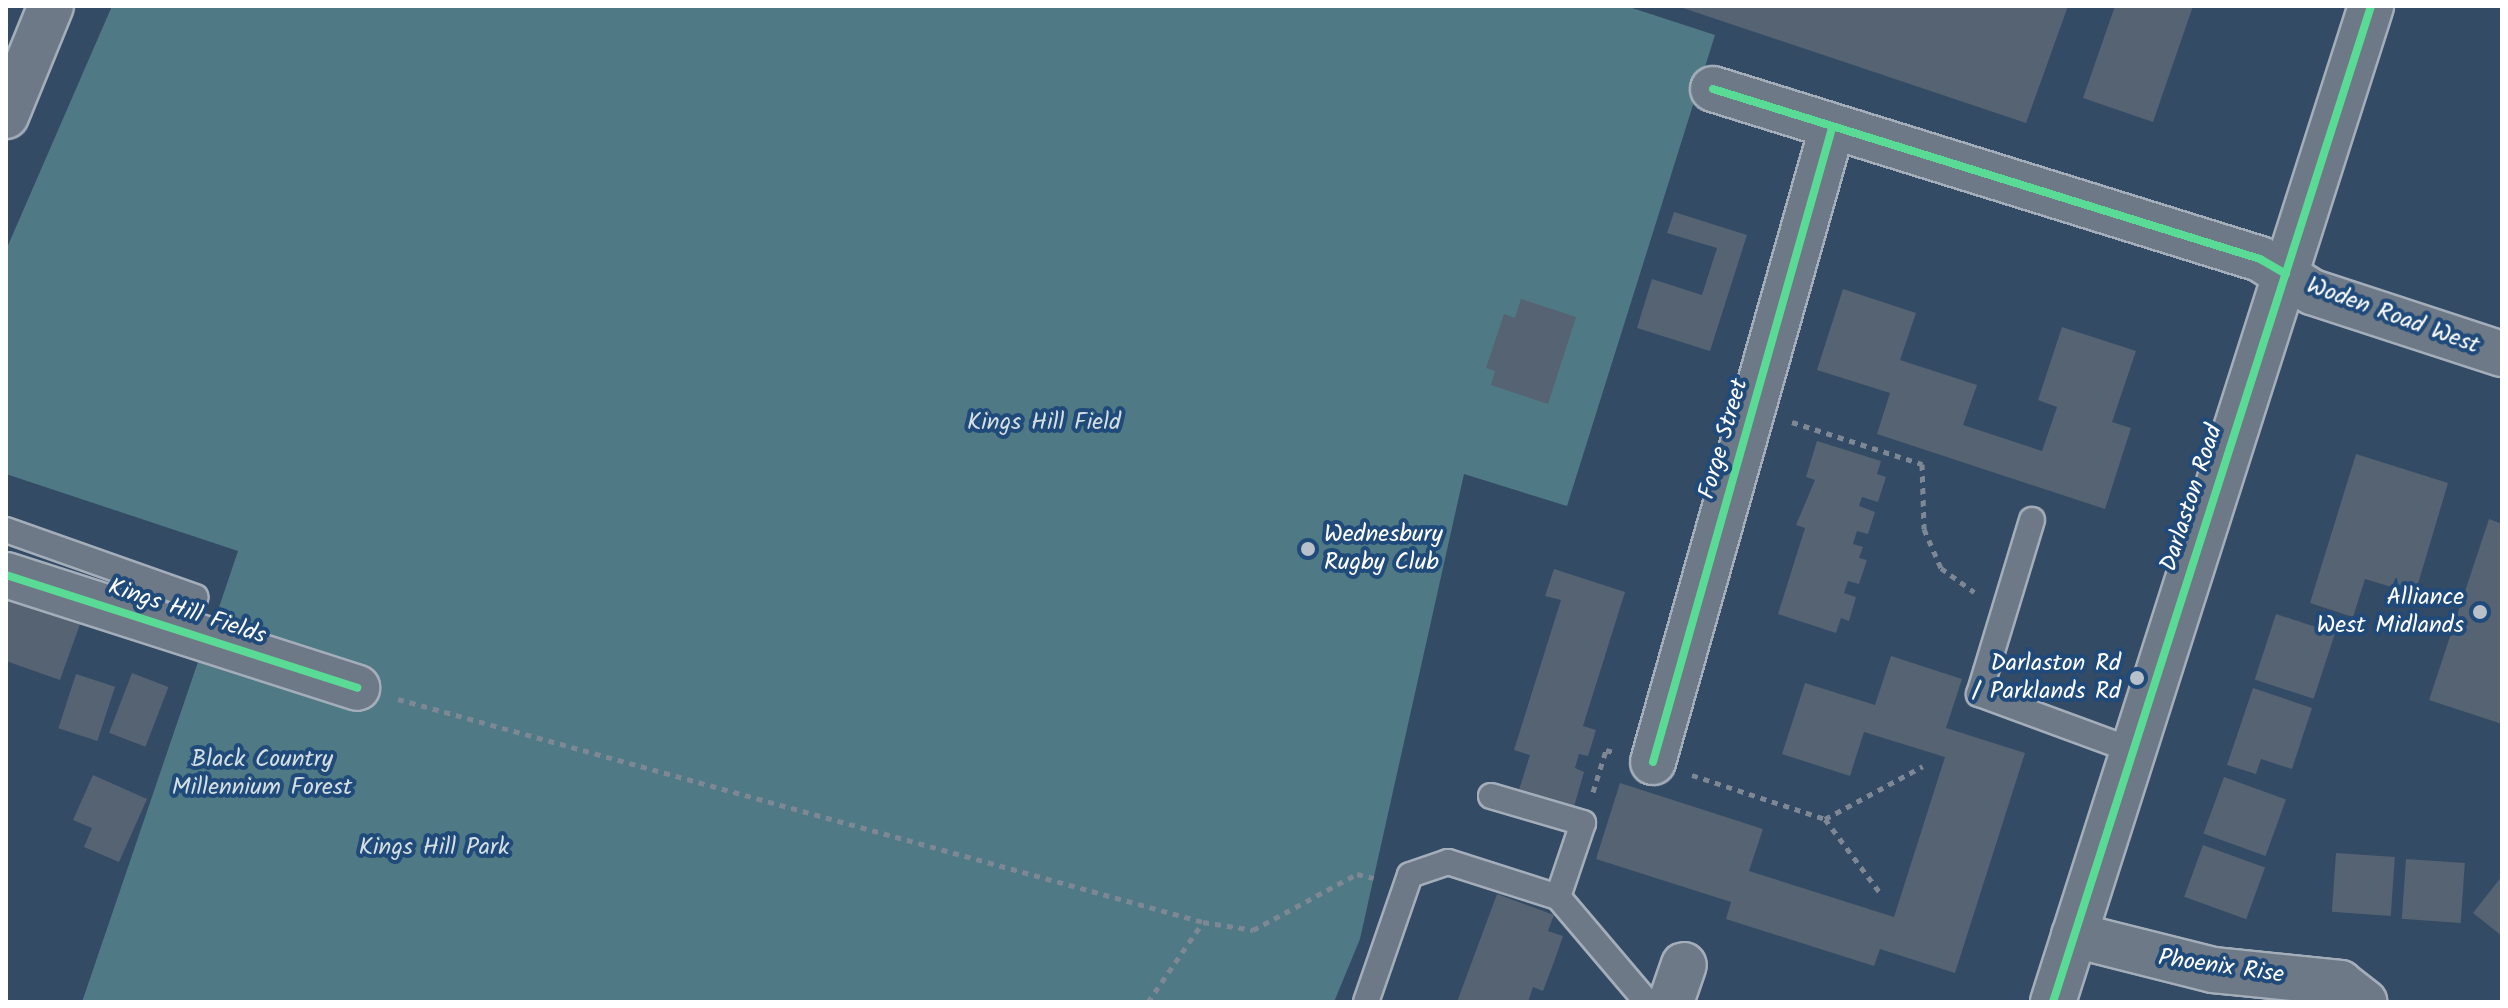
<!DOCTYPE html>
<style>
body{margin:0}
#map{position:relative;width:2508px;height:1008px;overflow:hidden;background:#344b65;font-family:Kalam,sans-serif}
div>[style]{position:absolute}
[style*='--x']{left:calc(var(--x)*1px);top:calc(var(--y)*1px);width:calc(var(--w)*1px);rotate:calc(var(--a)*1deg)}
.green>*{inset:0;background:#4f7984}
.building>*{inset:0;background:#566372;transform-origin:0 0}
.path>*{height:5px;margin-top:-2.5px;transform-origin:0;background:repeating-linear-gradient(90deg,#7e8895 0 6px,transparent 0 12px)}
.roads{filter:drop-shadow(2px 0 #a4aeba) drop-shadow(-2px 0 #a4aeba) drop-shadow(0 2px #a4aeba) drop-shadow(0 -2px #a4aeba)}
.service>*{height:24px;margin:-12px;padding:0 12px;transform-origin:12px;border-radius:12px;background:#6d7986}
.minor>*{height:44px;margin:-22px;padding:0 22px;transform-origin:22px;border-radius:22px;background:#6d7986}
.tertiary>*{height:44px;margin:-22px;padding:0 22px;transform-origin:22px;border-radius:22px;background:#6d7986}
.primary>*{height:44px;margin:-22px;padding:0 22px;transform-origin:22px;border-radius:22px;background:#6d7986}
.cycleway>*{height:8px;margin:-4px;padding:0 4px;transform-origin:4px;border-radius:4px;background:#5adb95}
.dots>*{width:22px;height:22px;translate:-50% -50%;box-sizing:border-box;border:4px solid #1f4a7a;border-radius:50%}
span{translate:-50% -50%;white-space:nowrap;text-align:center;line-height:1.15;-webkit-text-stroke:8px #1f4a7a;paint-order:stroke}
.street-label{font-size:24px;color:#fff}
.park-label{font-size:24px;color:#d4dfe2}
.poi-label{font-size:24px;color:#fff}
.left{translate:0 -50%;text-align:left}
.right{translate:-100% -50%;text-align:right}
.frame{position:absolute;inset:0;border:8px solid #fff;pointer-events:none}
</style>
<div id="map">
<div class="green">
<i style="clip-path:polygon(112px 6px,1626px 6px,1715px 35px,1567px 506px,1464px 474px,1360px 939px,1334px 1002px,82px 1002px,201px 653px,365px 707px,374px 672px,212px 628px,238px 551px,6px 474px,6px 250px)"></i>
</div>
<div class="building">
<i style="clip-path:polygon(1677px 6px,2068px 6px,2026px 123px)"></i>
<i style="clip-path:polygon(2115px 6px,2193px 6px,2153px 122px,2083px 98px)"></i>
<i style="clip-path:polygon(1674px 212px,1747px 235px,1710px 351px,1637px 328px,1652px 279px,1702px 295px,1717px 248px,1667px 233px)"></i>
<i style="clip-path:polygon(1843px 289px,1916px 313px,1900px 360px,1977px 385px,1963px 425px,2042px 451px,2057px 407px,2038px 400px,2062px 327px,2136px 351px,2112px 422px,2131px 428px,2105px 509px,1877px 434px,1890px 393px,1817px 370px)"></i>
<i style="clip-path:polygon(1521px 299px,1576px 317px,1548px 404px,1491px 385px,1495px 371px,1486px 368px,1504px 314px,1515px 318px)"></i>
<i style="clip-path:polygon(1817px 441px,1881px 461px,1877px 474px,1886px 477px,1878px 502px,1862px 497px,1859px 506px,1875px 512px,1868px 534px,1857px 531px,1853px 544px,1863px 547px,1859px 558px,1867px 560px,1859px 584px,1848px 581px,1844px 593px,1856px 597px,1849px 621px,1841px 618px,1836px 633px,1778px 614px,1805px 528px,1796px 525px,1815px 480px,1806px 477px)"></i>
<i style="clip-path:polygon(2356px 454px,2448px 483px,2415px 594px,2365px 579px,2353px 617px,2310px 603px)"></i>
<i style="clip-path:polygon(2489px 519px,2502px 524px,2502px 724px,2429px 700px)"></i>
<i style="clip-path:polygon(1554px 569px,1625px 592px,1583px 726px,1596px 730px,1588px 756px,1579px 754px,1575px 768px,1584px 772px,1573px 810px,1518px 793px,1530px 755px,1514px 750px,1561px 600px,1545px 596px)"></i>
<i style="clip-path:polygon(6px 598px,80px 624px,60px 680px,6px 661px)"></i>
<i style="left:2276px;top:614px;width:62px;height:69px;rotate:18deg"></i>
<i style="clip-path:polygon(1891px 656px,1962px 679px,1946px 728px,2025px 753px,1955px 973px,1880px 949px,1874px 966px,1726px 919px,1731px 902px,1596px 859px,1620px 783px,1763px 829px,1749px 871px,1894px 917px,1945px 757px,1864px 732px,1850px 776px,1782px 754px,1805px 683px,1875px 705px)"></i>
<i style="left:132px;top:673px;width:39px;height:64px;rotate:21deg"></i>
<i style="left:76px;top:674px;width:41px;height:57px;rotate:18deg"></i>
<i style="clip-path:polygon(2253px 688px,2312px 708px,2292px 769px,2261px 759px,2256px 774px,2227px 765px)"></i>
<i style="clip-path:polygon(93px 775px,147px 799px,119px 862px,84px 847px,92px 828px,73px 820px)"></i>
<i style="left:2224px;top:777px;width:66px;height:60px;rotate:20deg"></i>
<i style="left:2203px;top:845px;width:66px;height:55px;rotate:20deg"></i>
<i style="left:2336px;top:853px;width:59px;height:59px;rotate:4deg"></i>
<i style="left:2406px;top:859px;width:59px;height:60px;rotate:4deg"></i>
<i style="clip-path:polygon(2502px 876px,2502px 936px,2473px 913px)"></i>
<i style="clip-path:polygon(1497px 894px,1554px 915px,1548px 931px,1563px 936px,1554px 962px,1543px 991px,1533px 987px,1528px 1002px,1457px 1002px)"></i>
</div>
<div class="path">
<i style="--x:1792;--y:422;--w:137;--a:17.9"></i>
<i style="--x:1922;--y:464;--w:65;--a:88.2"></i>
<i style="--x:1924;--y:529;--w:43;--a:66.4"></i>
<i style="--x:1941;--y:568;--w:41;--a:36"></i>
<i style="--x:398;--y:699;--w:835;--a:15.48"></i>
<i style="--x:1692;--y:775;--w:140;--a:18.3"></i>
<i style="--x:1825;--y:819;--w:111;--a:-28.4"></i>
<i style="--x:1593;--y:792;--w:44;--a:-72.8"></i>
<i style="--x:1606;--y:750;--w:7;--a:16"></i>
<i style="--x:1825;--y:819;--w:94;--a:53.3"></i>
<i style="--x:1148;--y:1002;--w:97;--a:-55.5"></i>
<i style="--x:1203;--y:922;--w:51;--a:9.1"></i>
<i style="--x:1253;--y:930;--w:118;--a:-28.3"></i>
<i style="--x:1357;--y:874;--w:17;--a:13"></i>
</div>
<div class="roads">
<div class="service">
<i style="--x:2032;--y:520;--w:182;--a:106.9"></i>
<i style="--x:1979;--y:694;--w:162;--a:20.2"></i>
<i style="--x:6;--y:530;--w:201;--a:19.5"></i>
<i style="--x:1491;--y:796;--w:96;--a:16.4"></i>
<i style="--x:1583;--y:823;--w:78;--a:108.7"></i>
<i style="--x:1366;--y:1002;--w:134;--a:-70.9"></i>
<i style="--x:1410;--y:875;--w:40;--a:-18.9"></i>
<i style="--x:1448;--y:862;--w:115;--a:17.7"></i>
<i style="--x:1558;--y:897;--w:138;--a:49.7"></i>
</div>
<div class="minor">
<i style="--x:1713;--y:89;--w:573;--a:17.26"></i>
<i style="--x:2260;--y:259;--w:62;--a:32.4"></i>
<i style="--x:2312;--y:292;--w:200;--a:18.1"></i>
<i style="--x:6;--y:575;--w:369;--a:17.8"></i>
<i style="--x:1653;--y:762;--w:659;--a:-74.23"></i>
<i style="--x:2074;--y:935;--w:143;--a:14.1"></i>
<i style="--x:2213;--y:970;--w:128;--a:5.8"></i>
<i style="--x:2340;--y:983;--w:31;--a:38"></i>
<i style="--x:1671;--y:1002;--w:39;--a:-71"></i>
</div>
<div class="tertiary">
<i style="--x:6;--y:116;--w:119;--a:-67.8"></i>
</div>
<div class="primary">
<i style="--x:2053;--y:1002;--w:1046;--a:-72.29"></i>
</div>
</div>
<div class="cycleway">
<i style="--x:1713;--y:89;--w:573;--a:17.26"></i>
<i style="--x:2260;--y:259;--w:30;--a:30"></i>
<i style="--x:6;--y:575;--w:369;--a:17.8"></i>
<i style="--x:1653;--y:762;--w:659;--a:-74.23"></i>
<i style="--x:2053;--y:1002;--w:1046;--a:-72.29"></i>
</div>
<div class="dots">
<i style="left:1308px;top:549px;background:#b8c0c9"></i>
<i style="left:2480px;top:612px;background:#b8c0c9"></i>
<i style="left:2137px;top:678px;background:#b8c0c9"></i>
</div>
<div class="street-label">
<span style="left:2393px;top:316px;rotate:20deg">Woden Road West</span>
<span style="left:1724px;top:439px;rotate:-74deg">Forge Street</span>
<span style="left:2192px;top:498px;rotate:-72deg">Darlaston Road</span>
<span style="left:187px;top:612px;rotate:18deg">Kings Hill Fields</span>
<span style="left:2221px;top:967px;rotate:8deg">Phoenix Rise</span>
</div>
<div class="park-label">
<span style="left:1044px;top:423px">Kings Hill Field</span>
<span style="left:262px;top:774px">Black Country<br>Millennium Forest</span>
<span style="left:434px;top:848px">Kings Hill Park</span>
</div>
<div class="poi-label">
<span class="left" style="left:1324px;top:549px">Wednesbury<br>Rugby Club</span>
<span class="right" style="left:2464px;top:612px">Alliance<br>West Midlands</span>
<span class="right" style="left:2121px;top:678px">Darlaston Rd<br>/ Parklands Rd</span>
</div>
<div class="frame"></div>
</div>
